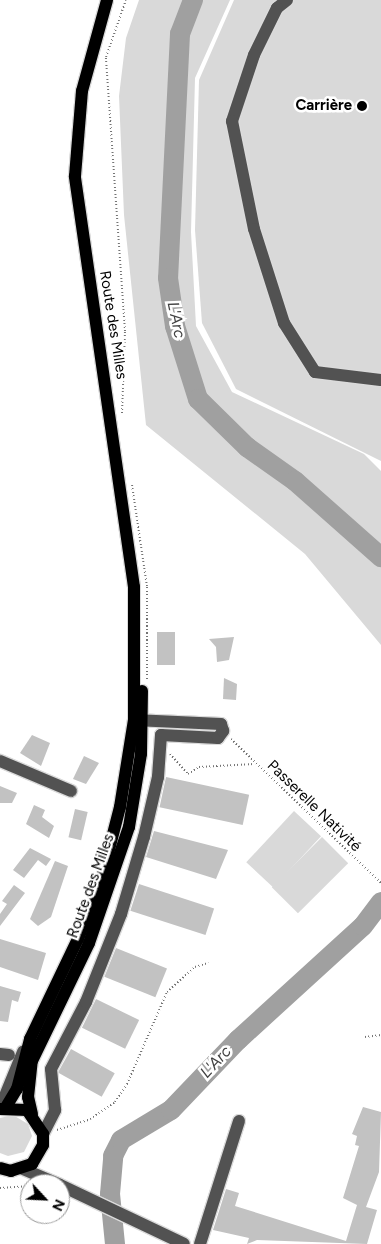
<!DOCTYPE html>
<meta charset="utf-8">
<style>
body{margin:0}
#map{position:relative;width:381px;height:1244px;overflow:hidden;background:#fff;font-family:Figtree,sans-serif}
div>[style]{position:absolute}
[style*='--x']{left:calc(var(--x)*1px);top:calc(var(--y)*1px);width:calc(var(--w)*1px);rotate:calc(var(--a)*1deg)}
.green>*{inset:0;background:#d9d9d9;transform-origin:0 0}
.river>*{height:20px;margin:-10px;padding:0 10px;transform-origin:10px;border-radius:10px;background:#a0a0a0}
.building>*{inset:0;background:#c2c2c2;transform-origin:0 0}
.path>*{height:2px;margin-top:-1px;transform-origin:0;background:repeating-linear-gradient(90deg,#747474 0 1px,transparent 0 3.5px)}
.roads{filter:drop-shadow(1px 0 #dbdbdb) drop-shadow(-1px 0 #dbdbdb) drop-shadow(0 1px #dbdbdb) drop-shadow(0 -1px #dbdbdb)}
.minor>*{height:12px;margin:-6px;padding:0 6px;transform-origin:6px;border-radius:6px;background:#525252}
.major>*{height:12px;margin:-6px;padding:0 6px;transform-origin:6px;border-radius:6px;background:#000}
.dots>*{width:14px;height:14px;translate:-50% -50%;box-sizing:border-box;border:2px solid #fff;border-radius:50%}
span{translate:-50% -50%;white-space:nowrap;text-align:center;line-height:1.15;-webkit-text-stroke:5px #fff;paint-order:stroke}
.poi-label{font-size:15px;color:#000;font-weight:700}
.right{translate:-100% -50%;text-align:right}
.street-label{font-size:15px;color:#000}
.water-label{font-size:16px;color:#414141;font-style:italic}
.north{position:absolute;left:20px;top:1174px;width:50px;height:50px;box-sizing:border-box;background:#fff;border:1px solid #999;border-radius:50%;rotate:115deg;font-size:14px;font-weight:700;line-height:20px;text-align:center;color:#000}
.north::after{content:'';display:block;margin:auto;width:18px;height:22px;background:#000;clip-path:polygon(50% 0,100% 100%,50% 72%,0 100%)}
</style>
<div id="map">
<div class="green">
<i style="clip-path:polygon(139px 0,230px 0,195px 78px,191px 232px,196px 326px,232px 392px,364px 454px,381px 471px,381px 645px,305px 554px,146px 425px,124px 215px,119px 96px,126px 38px)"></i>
<i style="clip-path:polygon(234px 0,381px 0,381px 461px,236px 389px,202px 323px,195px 230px,199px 80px)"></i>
<i style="left:294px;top:811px;width:37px;height:70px;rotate:43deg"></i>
<i style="left:322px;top:837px;width:37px;height:71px;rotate:45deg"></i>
<i style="clip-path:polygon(13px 1115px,28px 1124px,32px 1136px,24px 1152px,8px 1156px,0 1153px,0 1118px)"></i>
</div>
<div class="river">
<i style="--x:193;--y:0;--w:36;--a:111"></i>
<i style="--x:180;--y:34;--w:244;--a:92.8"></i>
<i style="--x:168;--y:278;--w:49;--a:81.7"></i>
<i style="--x:175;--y:326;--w:77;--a:72.5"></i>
<i style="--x:198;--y:399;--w:69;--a:44.4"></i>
<i style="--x:247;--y:447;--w:59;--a:35.3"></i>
<i style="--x:295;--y:481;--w:115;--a:41.5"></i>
<i style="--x:115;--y:1244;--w:50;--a:-95.7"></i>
<i style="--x:110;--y:1194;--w:38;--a:-85"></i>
<i style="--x:113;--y:1156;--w:18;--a:-63"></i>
<i style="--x:121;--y:1140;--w:58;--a:-31"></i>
<i style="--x:171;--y:1110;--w:97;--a:-46.3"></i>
<i style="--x:238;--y:1040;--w:169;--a:-42.4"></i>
<i style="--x:363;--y:926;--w:30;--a:-53"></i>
</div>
<div class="building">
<i style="left:157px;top:632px;width:18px;height:33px"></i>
<i style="clip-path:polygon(234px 637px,229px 660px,217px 662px,216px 647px,209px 639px)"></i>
<i style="clip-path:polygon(224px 678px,237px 684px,236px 700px,223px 699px)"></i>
<i style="clip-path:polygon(32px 735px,50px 743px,41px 766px,20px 753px)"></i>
<i style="clip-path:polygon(84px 756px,99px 763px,86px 784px,73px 779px)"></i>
<i style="left:166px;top:777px;width:85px;height:31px;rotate:12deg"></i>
<i style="clip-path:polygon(0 786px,17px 793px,12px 803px,0 803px)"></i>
<i style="clip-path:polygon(34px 805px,45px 810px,42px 817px,54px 826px,49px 838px,26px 824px)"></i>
<i style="left:75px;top:809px;width:13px;height:29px;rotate:13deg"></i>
<i style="clip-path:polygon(154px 831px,228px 850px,216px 879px,146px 857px)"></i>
<i style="clip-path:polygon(30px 848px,51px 859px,46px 866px,38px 860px,24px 878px,13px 870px)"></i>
<i style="clip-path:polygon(55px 861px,68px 866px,51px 917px,38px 926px,30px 919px)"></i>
<i style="left:139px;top:884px;width:79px;height:28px;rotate:18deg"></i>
<i style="clip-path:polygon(14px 885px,25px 893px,0 926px,0 914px,7px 904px,2px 901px)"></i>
<i style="clip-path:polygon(0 939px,46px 953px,38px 980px,0 967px)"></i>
<i style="left:116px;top:948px;width:55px;height:31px;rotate:22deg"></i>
<i style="clip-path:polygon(0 986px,21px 992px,18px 1002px,12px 1000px,8px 1022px,0 1021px)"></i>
<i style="left:96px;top:999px;width:48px;height:32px;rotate:26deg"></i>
<i style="left:71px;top:1049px;width:50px;height:27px;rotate:29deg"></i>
<i style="clip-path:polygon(363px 1107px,381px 1112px,379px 1172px,366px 1207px,377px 1210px,367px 1244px,257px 1240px,247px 1244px,249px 1238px,213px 1230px,226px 1189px,239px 1193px,235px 1206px,346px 1241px,357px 1205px,343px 1198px,359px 1146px,355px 1145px,357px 1136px,352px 1134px)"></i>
</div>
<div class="path">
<i style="--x:122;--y:413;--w:82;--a:-87.9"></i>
<i style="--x:125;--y:331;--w:275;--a:-94"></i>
<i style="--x:106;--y:57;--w:60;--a:-70.7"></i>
<i style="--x:132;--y:485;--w:103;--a:81.6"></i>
<i style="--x:147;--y:587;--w:94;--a:90"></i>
<i style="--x:231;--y:739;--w:208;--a:43.8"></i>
<i style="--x:170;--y:754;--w:27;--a:48"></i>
<i style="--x:188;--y:774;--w:13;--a:-32"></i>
<i style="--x:199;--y:767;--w:55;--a:-3.1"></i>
<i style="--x:365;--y:1037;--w:16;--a:-7"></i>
<i style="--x:57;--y:1130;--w:35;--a:-18"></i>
<i style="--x:90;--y:1119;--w:30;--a:-34"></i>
<i style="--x:115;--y:1102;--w:22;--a:-56"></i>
<i style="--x:127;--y:1084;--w:100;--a:-66.5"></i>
<i style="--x:167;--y:992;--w:38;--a:-42"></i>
<i style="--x:195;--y:967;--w:14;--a:-17"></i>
<i style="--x:0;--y:1188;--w:30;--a:-4"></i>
</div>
<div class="roads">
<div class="minor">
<i style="--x:287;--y:0;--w:13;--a:141"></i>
<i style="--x:277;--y:8;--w:52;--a:116.1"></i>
<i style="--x:254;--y:55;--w:70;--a:108.4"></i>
<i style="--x:232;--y:121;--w:110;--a:78.5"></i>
<i style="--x:254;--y:229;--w:99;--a:72.3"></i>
<i style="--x:284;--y:323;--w:58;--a:57.7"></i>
<i style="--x:315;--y:372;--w:66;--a:6.9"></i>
<i style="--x:0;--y:761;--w:77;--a:22.9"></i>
<i style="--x:0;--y:1054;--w:9;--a:6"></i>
<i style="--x:0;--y:1108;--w:61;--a:-67.7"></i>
<i style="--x:43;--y:1134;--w:27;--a:-63"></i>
<i style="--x:55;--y:1110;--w:41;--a:-95.6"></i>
<i style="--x:51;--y:1069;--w:76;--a:-62.4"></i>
<i style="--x:86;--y:1002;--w:95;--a:-68.3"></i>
<i style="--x:121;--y:914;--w:80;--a:-73.4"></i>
<i style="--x:144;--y:837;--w:62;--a:-76.9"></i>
<i style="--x:158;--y:777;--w:42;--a:-85.9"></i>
<i style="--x:161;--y:735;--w:57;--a:3"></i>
<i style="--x:218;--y:738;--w:9;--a:-54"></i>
<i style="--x:223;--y:731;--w:7;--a:-106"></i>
<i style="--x:221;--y:724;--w:87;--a:-177.4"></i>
<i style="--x:23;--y:1169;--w:39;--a:23"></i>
<i style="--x:60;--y:1185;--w:137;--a:25.4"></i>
<i style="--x:200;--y:1244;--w:129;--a:-72.4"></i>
</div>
<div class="major">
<i style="--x:6;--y:1107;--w:21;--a:-59"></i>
<i style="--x:17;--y:1089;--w:52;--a:-75.4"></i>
<i style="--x:30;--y:1039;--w:111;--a:-64.4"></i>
<i style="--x:78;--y:939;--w:66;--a:-68.8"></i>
<i style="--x:102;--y:877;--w:72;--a:-75.6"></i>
<i style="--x:120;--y:807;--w:88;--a:-80.9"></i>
<i style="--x:134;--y:720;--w:133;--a:-90"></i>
<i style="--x:134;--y:587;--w:415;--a:-98.2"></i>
<i style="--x:75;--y:176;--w:85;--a:-85.3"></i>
<i style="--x:82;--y:91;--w:94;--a:-74.6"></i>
<i style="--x:0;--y:1109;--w:27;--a:2"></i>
<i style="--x:27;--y:1110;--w:29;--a:56"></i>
<i style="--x:43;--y:1134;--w:11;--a:90"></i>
<i style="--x:43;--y:1145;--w:22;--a:120"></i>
<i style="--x:32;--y:1164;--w:22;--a:162"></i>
<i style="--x:11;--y:1171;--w:11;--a:-165"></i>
<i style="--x:32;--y:1114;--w:17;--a:-103"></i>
<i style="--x:28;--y:1097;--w:36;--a:-84"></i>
<i style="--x:32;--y:1061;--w:131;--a:-64.2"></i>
<i style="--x:89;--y:943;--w:123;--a:-71"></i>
<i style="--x:129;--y:827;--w:74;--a:-80.7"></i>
<i style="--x:141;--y:754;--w:63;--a:-89.1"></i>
</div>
</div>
<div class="dots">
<i style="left:362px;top:106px;background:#000"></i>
</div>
<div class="poi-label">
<span class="right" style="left:352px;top:106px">Carrière</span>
</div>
<div class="street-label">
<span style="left:113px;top:325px;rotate:81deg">Route des Milles</span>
<span style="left:314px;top:806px;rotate:44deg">Passerelle Nativité</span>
<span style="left:91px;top:886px;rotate:-70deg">Route des Milles</span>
</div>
<div class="water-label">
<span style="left:176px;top:320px;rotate:78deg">L'Arc</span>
<span style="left:216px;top:1062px;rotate:-47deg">L'Arc</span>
</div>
<div class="north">N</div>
</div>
